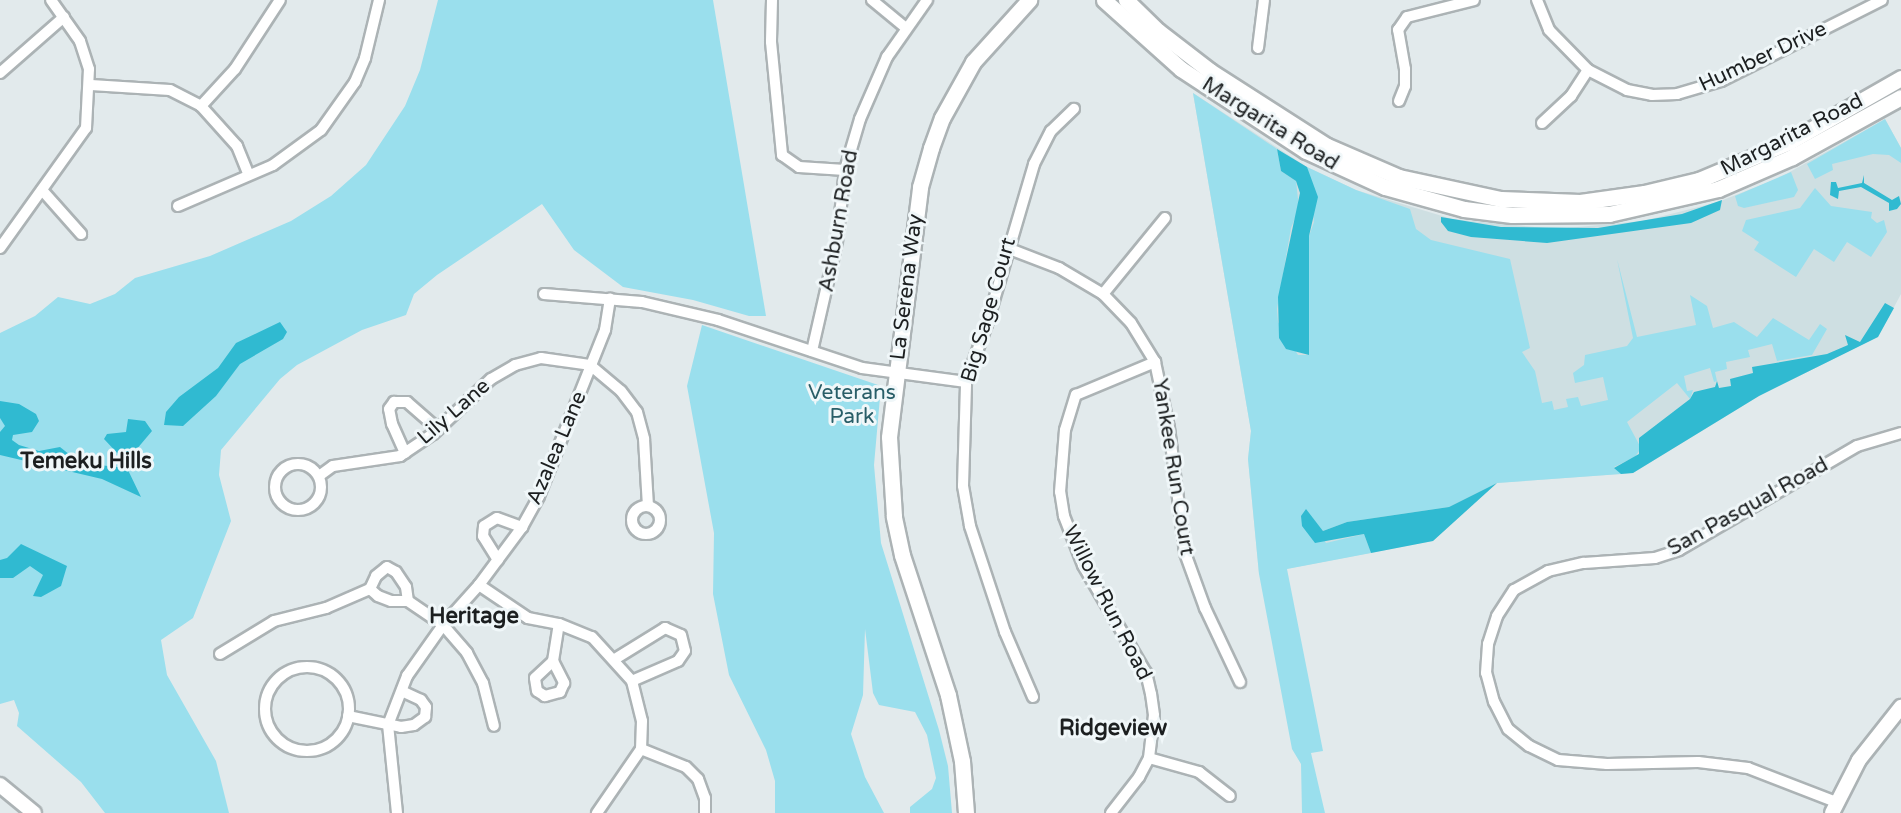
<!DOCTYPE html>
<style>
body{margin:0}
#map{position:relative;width:1901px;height:813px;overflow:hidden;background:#e2eaec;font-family:"Varela Round",sans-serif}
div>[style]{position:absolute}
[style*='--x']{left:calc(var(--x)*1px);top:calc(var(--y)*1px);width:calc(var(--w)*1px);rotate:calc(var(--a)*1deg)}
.built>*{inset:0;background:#cedfe2}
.green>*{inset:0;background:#9adfed}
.forest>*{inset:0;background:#30bad1}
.roads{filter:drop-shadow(2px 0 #acb3b5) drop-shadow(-2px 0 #acb3b5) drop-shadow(0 2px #acb3b5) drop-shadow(0 -2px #acb3b5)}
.minor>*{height:10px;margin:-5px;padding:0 5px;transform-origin:5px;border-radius:5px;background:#fff}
.minor>.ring{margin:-5px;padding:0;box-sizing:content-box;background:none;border:10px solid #fff;border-radius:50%}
.tertiary>*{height:14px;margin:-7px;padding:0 7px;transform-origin:7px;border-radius:7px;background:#fff}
.secondary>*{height:15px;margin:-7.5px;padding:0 7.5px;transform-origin:7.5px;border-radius:7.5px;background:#fff}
span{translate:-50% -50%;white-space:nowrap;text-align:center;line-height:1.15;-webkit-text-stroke:6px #f0f7f9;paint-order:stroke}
.street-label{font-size:21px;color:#1c1f20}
.park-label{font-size:21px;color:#295e68}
.neighbourhood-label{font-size:22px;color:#1c1f20;font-weight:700}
</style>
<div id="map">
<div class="built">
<i style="clip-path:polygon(1193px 93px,1307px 167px,1356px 190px,1452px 219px,1556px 229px,1643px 221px,1718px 202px,1779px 178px,1885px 119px,1901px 148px,1901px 294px,1878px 337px,1759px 396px,1633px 473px,1497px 483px,1433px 541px,1259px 574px,1248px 459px,1251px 431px)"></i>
</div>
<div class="green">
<i style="clip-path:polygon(438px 0,713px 0,766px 316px,749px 316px,693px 300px,623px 287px,574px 250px,542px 204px,437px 275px,414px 294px,406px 315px,362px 330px,297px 365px,280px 379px,221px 450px,219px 475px,231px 521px,193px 618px,161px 640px,167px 675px,216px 761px,229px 813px,105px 813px,81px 782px,17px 726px,19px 713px,14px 700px,0 704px,0 333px,35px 316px,58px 297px,90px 304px,115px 294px,135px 278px,210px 256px,291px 221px,331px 196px,366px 165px,405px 106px,420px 70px)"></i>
<i style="clip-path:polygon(1193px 93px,1277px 149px,1281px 171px,1296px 181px,1299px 208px,1291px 228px,1277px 309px,1278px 322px,1298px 355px,1309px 355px,1309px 236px,1314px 222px,1307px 167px,1356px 190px,1410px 209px,1416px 229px,1431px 240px,1510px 259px,1530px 348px,1522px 352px,1535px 371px,1542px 403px,1552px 401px,1554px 410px,1568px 407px,1566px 399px,1578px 397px,1581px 406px,1608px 400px,1603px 377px,1575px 383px,1573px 373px,1584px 365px,1585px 355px,1627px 346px,1633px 338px,1617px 259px,1637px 337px,1696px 325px,1690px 295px,1707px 306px,1713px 328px,1734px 322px,1757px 337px,1773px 318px,1809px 340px,1820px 324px,1827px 329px,1812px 355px,1777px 361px,1772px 344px,1748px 350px,1750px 357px,1726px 362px,1727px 369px,1715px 372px,1717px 381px,1714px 382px,1710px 368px,1684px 376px,1687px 391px,1693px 390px,1690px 399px,1677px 383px,1627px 422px,1641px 448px,1635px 457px,1614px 467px,1621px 474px,1497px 483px,1449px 507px,1347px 522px,1323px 531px,1306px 510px,1326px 543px,1364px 534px,1371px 553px,1287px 569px,1323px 751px,1311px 753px,1325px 813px,1302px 813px,1301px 764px,1292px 749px,1259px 574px,1248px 459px,1251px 431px)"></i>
<i style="clip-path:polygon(1885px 119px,1901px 148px,1901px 163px,1889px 155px,1873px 154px,1832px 164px,1833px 170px,1815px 179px,1807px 164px)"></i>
<i style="clip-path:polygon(1791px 172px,1798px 190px,1794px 197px,1744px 208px,1738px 206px,1735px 196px)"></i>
<i style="clip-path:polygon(1815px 188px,1831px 206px,1872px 212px,1871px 218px,1877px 223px,1884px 220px,1887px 232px,1871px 257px,1847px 242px,1834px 262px,1814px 249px,1796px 277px,1754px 250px,1759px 242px,1742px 231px,1746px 220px,1800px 208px)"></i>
<i style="clip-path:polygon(702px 325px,881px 386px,874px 465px,881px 543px,939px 730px,948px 766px,952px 813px,910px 813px,910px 807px,932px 789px,936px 778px,927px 735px,915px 712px,879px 705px,873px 693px,865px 629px,863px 695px,851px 734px,865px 777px,884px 813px,775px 813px,775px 781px,766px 750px,729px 675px,713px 594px,714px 533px,687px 386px)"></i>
</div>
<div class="forest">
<i style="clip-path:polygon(1277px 149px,1307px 167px,1318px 197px,1309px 236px,1309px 355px,1286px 349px,1279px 338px,1278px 297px,1300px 193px,1296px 181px,1281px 171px)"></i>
<i style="clip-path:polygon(1864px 175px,1864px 183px,1892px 200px,1899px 196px,1901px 204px,1897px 209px,1889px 211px,1889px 203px,1861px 187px,1839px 191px,1838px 199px,1830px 195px,1831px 182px,1836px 182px,1838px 188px,1862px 183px)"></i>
<i style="clip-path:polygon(1722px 200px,1720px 210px,1691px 223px,1547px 243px,1471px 237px,1448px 231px,1441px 222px,1441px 217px,1501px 227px,1598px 228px,1682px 214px)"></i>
<i style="clip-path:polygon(1885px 303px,1894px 308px,1878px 337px,1759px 396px,1633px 473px,1621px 474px,1614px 468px,1639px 454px,1639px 438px,1690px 399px,1694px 392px,1715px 387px,1717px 381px,1719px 388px,1731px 386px,1730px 379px,1753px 373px,1752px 367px,1827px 354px,1848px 345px,1845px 335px,1860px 342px)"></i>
<i style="clip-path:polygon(280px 322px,287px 332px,283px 339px,240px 364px,216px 396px,183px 426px,164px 425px,166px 412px,179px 397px,218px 368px,236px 343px)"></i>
<i style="clip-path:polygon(0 401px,19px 404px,36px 414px,39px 421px,32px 432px,13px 435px,12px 440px,19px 445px,39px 451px,60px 447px,80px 463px,127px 468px,141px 497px,102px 479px,0 455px,0 432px,5px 426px,0 418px)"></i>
<i style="clip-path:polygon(128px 419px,145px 421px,152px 431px,136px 450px,120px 456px,104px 439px,107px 434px,126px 432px)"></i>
<i style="clip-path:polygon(1497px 483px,1433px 541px,1371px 553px,1364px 534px,1315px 543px,1302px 526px,1301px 516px,1306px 509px,1323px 531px,1347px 522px,1449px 507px)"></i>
<i style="clip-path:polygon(21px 544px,67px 566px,61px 586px,41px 597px,33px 596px,43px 575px,30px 566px,13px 578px,0 578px,0 560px,7px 558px)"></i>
</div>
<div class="roads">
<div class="minor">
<i style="--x:772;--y:0;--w:42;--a:91.4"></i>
<i style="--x:771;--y:42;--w:114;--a:84.4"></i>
<i style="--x:782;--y:155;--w:21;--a:35"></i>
<i style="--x:799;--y:167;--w:46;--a:3.7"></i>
<i style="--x:872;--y:0;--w:44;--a:39.5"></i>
<i style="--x:1537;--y:0;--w:32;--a:68"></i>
<i style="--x:1549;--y:30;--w:56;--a:45.7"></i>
<i style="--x:1588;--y:70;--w:44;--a:27.1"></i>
<i style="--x:1627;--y:90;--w:25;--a:11"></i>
<i style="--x:1652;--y:95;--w:25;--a:-2"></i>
<i style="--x:1677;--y:94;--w:46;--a:-16.5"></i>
<i style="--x:1721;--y:81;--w:180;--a:-26.7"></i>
<i style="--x:1258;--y:48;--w:48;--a:-82.9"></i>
<i style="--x:0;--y:73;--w:85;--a:-41.2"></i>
<i style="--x:91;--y:85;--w:79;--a:3.6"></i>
<i style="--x:170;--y:90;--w:35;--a:27"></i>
<i style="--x:201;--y:106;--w:54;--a:48"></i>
<i style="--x:237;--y:146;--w:31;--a:68"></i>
<i style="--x:1399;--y:101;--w:16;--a:-68"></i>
<i style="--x:1405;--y:86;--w:17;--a:-90"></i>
<i style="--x:1405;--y:69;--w:40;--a:-100"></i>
<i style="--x:1398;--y:30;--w:16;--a:-55"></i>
<i style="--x:1407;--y:17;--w:69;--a:-14.2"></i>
<i style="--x:201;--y:106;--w:50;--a:-47.4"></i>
<i style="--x:235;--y:69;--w:82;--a:-56.9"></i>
<i style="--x:1542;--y:123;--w:40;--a:-43"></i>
<i style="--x:1571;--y:96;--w:31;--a:-57"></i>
<i style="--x:42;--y:190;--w:59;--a:48.4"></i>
<i style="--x:178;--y:206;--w:103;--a:-23.3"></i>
<i style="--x:273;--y:165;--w:59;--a:-36.1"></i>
<i style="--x:321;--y:130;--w:59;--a:-54.7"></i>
<i style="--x:355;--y:82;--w:26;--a:-67"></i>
<i style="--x:365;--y:58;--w:60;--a:-76.4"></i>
<i style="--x:0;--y:248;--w:148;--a:-54.4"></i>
<i style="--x:86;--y:128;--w:59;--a:-87.1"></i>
<i style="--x:89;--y:69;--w:29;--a:-108"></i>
<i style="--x:80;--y:41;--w:50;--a:-125.3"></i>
<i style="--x:1007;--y:248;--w:56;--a:21"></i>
<i style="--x:1059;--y:268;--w:51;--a:30.6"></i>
<i style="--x:1103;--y:294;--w:40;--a:46"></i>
<i style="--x:1131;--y:323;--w:46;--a:58.4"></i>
<i style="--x:1155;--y:362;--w:67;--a:78"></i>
<i style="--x:1169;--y:428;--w:126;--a:82.7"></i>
<i style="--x:1185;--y:553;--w:59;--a:70"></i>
<i style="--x:1205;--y:608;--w:82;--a:64.7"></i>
<i style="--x:544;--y:294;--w:98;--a:4.7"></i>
<i style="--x:642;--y:302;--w:78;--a:13.3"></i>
<i style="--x:718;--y:320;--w:152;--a:18.4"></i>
<i style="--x:862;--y:368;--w:105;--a:7.7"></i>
<i style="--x:1103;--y:294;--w:98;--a:-50.8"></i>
<i style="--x:812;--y:351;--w:112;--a:-77.1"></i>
<i style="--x:837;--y:242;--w:72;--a:-83.7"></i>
<i style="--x:845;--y:170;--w:53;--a:-73.6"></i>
<i style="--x:860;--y:119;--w:68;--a:-66.5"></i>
<i style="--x:887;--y:57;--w:70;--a:-54.9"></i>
<i style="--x:405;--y:453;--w:32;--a:-114"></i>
<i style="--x:392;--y:424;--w:15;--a:-101"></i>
<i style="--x:389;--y:409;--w:9;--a:-54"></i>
<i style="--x:394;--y:402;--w:13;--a:0"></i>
<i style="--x:407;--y:402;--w:41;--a:41.1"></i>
<i class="ring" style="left:275px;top:464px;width:36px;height:36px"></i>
<i style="--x:319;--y:476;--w:17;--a:-36"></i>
<i style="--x:333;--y:466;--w:68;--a:-8.5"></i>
<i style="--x:400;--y:456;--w:40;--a:-34"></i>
<i style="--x:433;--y:434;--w:80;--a:-43.5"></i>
<i style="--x:491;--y:379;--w:28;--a:-30"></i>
<i style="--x:515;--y:365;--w:27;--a:-15"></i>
<i style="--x:541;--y:358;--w:49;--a:8.1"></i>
<i style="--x:590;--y:365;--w:40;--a:40"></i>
<i style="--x:621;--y:391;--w:26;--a:53"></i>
<i style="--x:637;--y:412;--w:28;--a:75"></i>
<i style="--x:644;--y:439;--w:67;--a:86.6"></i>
<i class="ring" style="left:632px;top:506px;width:18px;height:18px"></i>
<i style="--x:498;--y:560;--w:28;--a:-122"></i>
<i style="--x:483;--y:536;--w:10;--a:-84"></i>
<i style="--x:484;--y:526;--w:15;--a:-32"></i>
<i style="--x:497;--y:518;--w:27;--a:20"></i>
<i style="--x:479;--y:585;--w:72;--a:-53.4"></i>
<i style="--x:522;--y:527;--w:35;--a:-61"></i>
<i style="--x:539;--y:496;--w:179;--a:-68.3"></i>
<i style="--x:605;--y:330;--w:32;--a:-81"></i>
<i style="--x:408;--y:601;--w:17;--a:180"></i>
<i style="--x:391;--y:601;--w:14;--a:-159"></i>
<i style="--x:378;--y:596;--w:11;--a:-139"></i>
<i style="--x:370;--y:589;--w:14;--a:-65"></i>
<i style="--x:376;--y:576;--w:14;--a:-39"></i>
<i style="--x:387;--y:567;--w:10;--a:29"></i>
<i style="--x:396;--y:572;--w:18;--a:56"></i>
<i style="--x:406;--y:587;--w:14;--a:82"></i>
<i style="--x:408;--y:601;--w:42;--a:34.4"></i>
<i style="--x:443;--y:625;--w:37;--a:49"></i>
<i style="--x:467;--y:653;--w:34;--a:62"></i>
<i style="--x:483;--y:683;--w:44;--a:75.7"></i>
<i style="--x:220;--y:654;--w:63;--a:-31.4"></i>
<i style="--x:274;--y:621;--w:54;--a:-14"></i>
<i style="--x:326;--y:608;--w:48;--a:-23.4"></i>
<i style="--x:615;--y:659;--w:59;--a:-31.8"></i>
<i style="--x:665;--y:628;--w:17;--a:24"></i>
<i style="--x:681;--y:635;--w:16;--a:76"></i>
<i style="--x:685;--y:651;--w:12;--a:125"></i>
<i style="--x:678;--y:661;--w:50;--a:156.5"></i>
<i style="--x:553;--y:661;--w:25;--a:63"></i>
<i style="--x:564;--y:683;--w:10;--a:114"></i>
<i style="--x:560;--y:692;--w:16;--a:165"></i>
<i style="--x:545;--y:696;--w:9;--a:-148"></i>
<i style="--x:537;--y:691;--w:13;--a:-99"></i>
<i style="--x:535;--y:678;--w:25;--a:-43"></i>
<i style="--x:553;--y:661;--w:37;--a:-81"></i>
<i class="ring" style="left:265px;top:667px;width:74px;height:74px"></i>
<i style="--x:1033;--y:697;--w:71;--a:-113.3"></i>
<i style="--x:1005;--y:632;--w:112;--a:-108.3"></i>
<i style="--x:970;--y:526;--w:41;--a:-99.9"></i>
<i style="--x:963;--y:486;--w:104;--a:-88.3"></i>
<i style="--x:966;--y:382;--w:62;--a:-70.1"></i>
<i style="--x:987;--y:324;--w:167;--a:-73.6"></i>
<i style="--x:1034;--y:164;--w:37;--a:-63"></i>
<i style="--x:1051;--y:131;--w:32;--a:-44"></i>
<i style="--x:348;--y:716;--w:54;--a:11.7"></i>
<i style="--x:401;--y:727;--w:13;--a:-9"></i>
<i style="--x:414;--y:725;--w:14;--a:-36"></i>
<i style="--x:425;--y:717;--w:10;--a:-84"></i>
<i style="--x:426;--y:707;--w:9;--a:-126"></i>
<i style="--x:421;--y:700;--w:19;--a:-155"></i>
<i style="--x:641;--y:749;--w:48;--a:21.8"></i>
<i style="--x:686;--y:767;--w:17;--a:45"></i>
<i style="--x:698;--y:779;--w:20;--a:70"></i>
<i style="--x:705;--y:798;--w:15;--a:90"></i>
<i style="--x:1149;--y:758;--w:52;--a:15.6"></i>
<i style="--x:1199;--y:772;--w:39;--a:38"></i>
<i style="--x:1836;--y:802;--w:94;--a:-158.9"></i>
<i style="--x:1748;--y:768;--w:50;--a:-173.2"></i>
<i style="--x:1698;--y:762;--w:91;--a:178.7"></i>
<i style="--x:1607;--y:764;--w:49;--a:-175.3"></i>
<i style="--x:1558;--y:760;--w:32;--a:-154"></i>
<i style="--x:1529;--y:746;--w:27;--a:-141"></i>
<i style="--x:1508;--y:729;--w:30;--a:-117"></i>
<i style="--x:1494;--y:702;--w:30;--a:-105"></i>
<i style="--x:1486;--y:673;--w:29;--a:-86"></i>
<i style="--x:1488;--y:644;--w:29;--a:-72"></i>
<i style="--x:1497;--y:616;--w:31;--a:-57"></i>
<i style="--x:1514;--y:590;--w:39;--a:-29"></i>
<i style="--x:1548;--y:571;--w:37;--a:-13"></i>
<i style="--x:1584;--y:563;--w:71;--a:-4"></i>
<i style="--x:1655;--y:558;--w:25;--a:-18"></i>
<i style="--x:1679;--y:550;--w:206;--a:-30.3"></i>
<i style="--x:1857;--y:446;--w:46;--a:-16.5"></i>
<i style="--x:397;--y:813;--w:88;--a:-95.8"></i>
<i style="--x:388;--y:725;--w:53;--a:-68.8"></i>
<i style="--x:407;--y:676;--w:62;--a:-54.8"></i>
<i style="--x:443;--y:625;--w:54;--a:-48"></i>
<i style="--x:479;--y:585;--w:59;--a:34"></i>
<i style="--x:528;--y:618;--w:32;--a:11"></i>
<i style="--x:559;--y:624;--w:35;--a:22"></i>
<i style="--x:592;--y:637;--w:59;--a:47.7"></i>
<i style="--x:632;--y:681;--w:41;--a:76"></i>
<i style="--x:642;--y:721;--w:28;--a:92"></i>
<i style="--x:641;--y:749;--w:78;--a:124.5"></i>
<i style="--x:1111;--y:813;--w:46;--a:-52.1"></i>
<i style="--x:1139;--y:777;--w:21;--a:-62"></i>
<i style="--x:1149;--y:758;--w:43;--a:-83.4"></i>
<i style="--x:1154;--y:715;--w:21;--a:-98"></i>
<i style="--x:1151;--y:694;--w:22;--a:-103"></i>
<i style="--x:1146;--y:673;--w:125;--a:-120.3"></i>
<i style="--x:1083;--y:565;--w:53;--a:-111.2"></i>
<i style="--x:1064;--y:516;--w:24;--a:-99"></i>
<i style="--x:1060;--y:492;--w:62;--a:-85.4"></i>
<i style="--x:1065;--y:430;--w:37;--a:-73"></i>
<i style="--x:1076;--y:395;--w:86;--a:-22.7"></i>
</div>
<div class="tertiary">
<i style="--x:0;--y:785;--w:44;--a:39.5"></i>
<i style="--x:1832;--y:813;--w:59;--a:-63"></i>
<i style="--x:1859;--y:760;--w:68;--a:-51.6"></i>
</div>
<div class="secondary">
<i style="--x:1104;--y:0;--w:103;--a:41.9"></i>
<i style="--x:1181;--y:69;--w:149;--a:33.3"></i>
<i style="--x:1306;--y:151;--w:87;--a:24.5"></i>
<i style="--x:1385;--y:187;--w:82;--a:15.6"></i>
<i style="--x:1464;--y:209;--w:48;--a:7.1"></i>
<i style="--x:1512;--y:215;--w:97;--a:-0.6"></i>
<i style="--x:1609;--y:214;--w:112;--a:-12.9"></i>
<i style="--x:1718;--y:189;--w:81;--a:-23.4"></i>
<i style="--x:1792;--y:157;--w:124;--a:-28.8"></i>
<i style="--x:1126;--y:0;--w:45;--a:44.1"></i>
<i style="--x:1158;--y:31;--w:66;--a:37.6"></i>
<i style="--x:1210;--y:71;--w:139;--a:32.7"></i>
<i style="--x:1327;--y:146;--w:78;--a:23.3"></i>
<i style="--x:1399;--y:177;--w:104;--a:12.2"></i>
<i style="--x:1501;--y:199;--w:79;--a:2.2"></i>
<i style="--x:1580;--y:202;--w:65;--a:-8"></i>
<i style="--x:1644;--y:193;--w:57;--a:-13.3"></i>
<i style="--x:1699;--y:180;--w:98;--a:-22.9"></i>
<i style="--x:1789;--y:142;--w:129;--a:-29.7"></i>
<i style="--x:966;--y:813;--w:52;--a:-94.4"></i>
<i style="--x:962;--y:761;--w:67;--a:-102"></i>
<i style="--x:948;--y:695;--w:147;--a:-108.2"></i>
<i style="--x:902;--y:555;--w:40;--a:-102"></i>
<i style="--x:894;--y:516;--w:79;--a:-93.6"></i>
<i style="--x:889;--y:437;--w:252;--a:-82.9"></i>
<i style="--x:920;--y:187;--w:41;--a:-74.2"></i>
<i style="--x:931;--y:148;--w:32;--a:-70"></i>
<i style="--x:942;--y:118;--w:64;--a:-61"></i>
<i style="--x:973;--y:62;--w:84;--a:-47.9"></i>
</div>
</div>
<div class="street-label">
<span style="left:1763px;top:57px;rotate:-25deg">Humber Drive</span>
<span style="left:1270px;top:124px;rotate:32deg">Margarita Road</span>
<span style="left:1792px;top:135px;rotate:-27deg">Margarita Road</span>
<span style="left:839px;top:221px;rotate:-80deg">Ashburn Road</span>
<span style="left:907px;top:287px;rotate:-83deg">La Serena Way</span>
<span style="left:989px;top:310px;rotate:-74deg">Big Sage Court</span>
<span style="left:454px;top:412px;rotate:-41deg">Lily Lane</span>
<span style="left:557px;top:448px;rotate:-67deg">Azalea Lane</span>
<span style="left:1173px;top:467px;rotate:81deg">Yankee Run Court</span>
<span style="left:1748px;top:507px;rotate:-29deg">San Pasqual Road</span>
<span style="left:1107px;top:603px;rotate:63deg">Willow Run Road</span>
</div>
<div class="park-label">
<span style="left:852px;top:405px">Veterans<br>Park</span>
</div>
<div class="neighbourhood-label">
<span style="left:86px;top:462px">Temeku Hills</span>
<span style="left:474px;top:617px">Heritage</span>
<span style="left:1113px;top:729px">Ridgeview</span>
</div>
</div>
